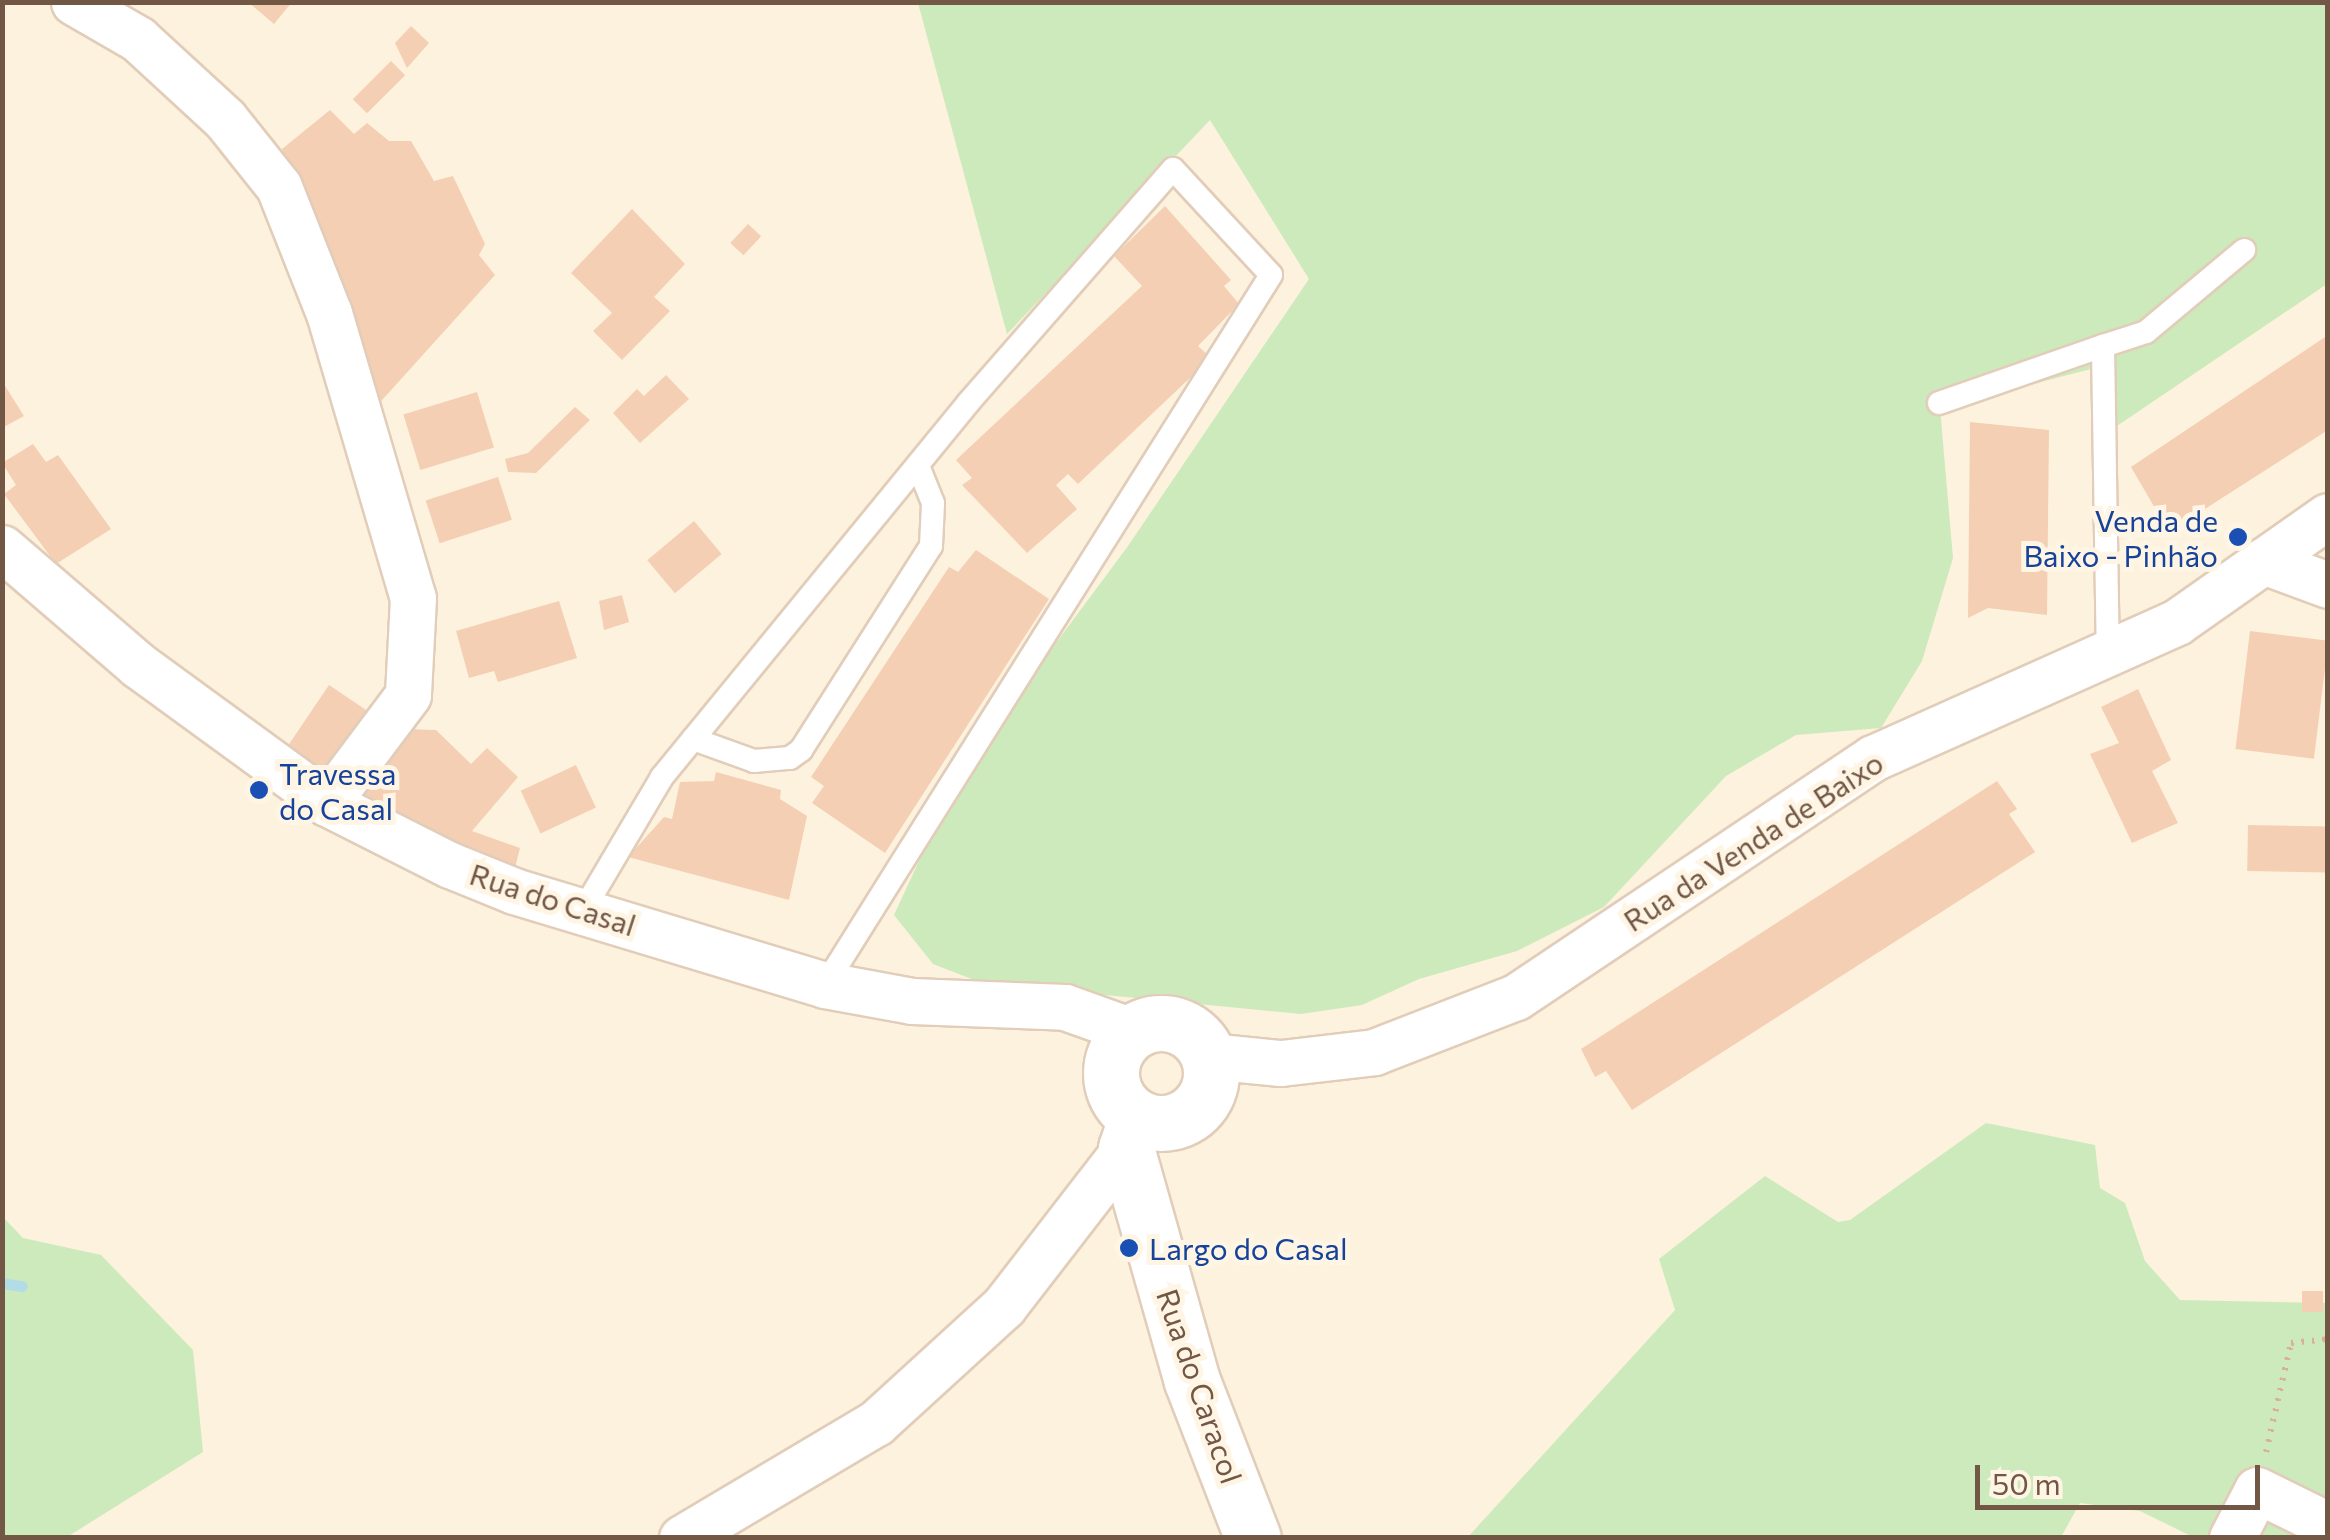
<!DOCTYPE html>
<meta charset="utf-8">
<style>
body{margin:0}
#map{position:relative;width:2330px;height:1540px;overflow:hidden;background:#fdf2dd;font-family:Commissioner,sans-serif}
div>[style]{position:absolute}
[style*='--x']{left:calc(var(--x)*1px);top:calc(var(--y)*1px);width:calc(var(--w)*1px);rotate:calc(var(--a)*1deg)}
.green>*{inset:0;background:#cdeabc}
.stream>*{height:11px;margin:-5.5px;padding:0 5.5px;transform-origin:5.5px;border-radius:5.5px;background:#b2dde7}
.building>*{inset:0;background:#f4cfb4;transform-origin:0 0}
.path>*{height:6px;margin-top:-3px;transform-origin:0;background:repeating-linear-gradient(90deg,#d8b298 0 2.5px,transparent 0 10.5px)}
.roads{filter:drop-shadow(2px 0 #e1cdb9) drop-shadow(-2px 0 #e1cdb9) drop-shadow(0 2px #e1cdb9) drop-shadow(0 -2px #e1cdb9)}
.service>*{height:22px;margin:-11px;padding:0 11px;transform-origin:11px;border-radius:11px;background:#fff}
.minor>*{height:45px;margin:-22.5px;padding:0 22.5px;transform-origin:22.5px;border-radius:22.5px;background:#fff}
.tertiary>*{height:55px;margin:-27.5px;padding:0 27.5px;transform-origin:27.5px;border-radius:27.5px;background:#fff}
.tertiary>.ring{margin:-27.5px;padding:0;box-sizing:content-box;background:none;border:55px solid #fff;border-radius:50%}
.dots>*{width:28px;height:28px;translate:-50% -50%;box-sizing:border-box;border:5px solid #fff5e4;border-radius:50%}
span{translate:-50% -50%;white-space:nowrap;text-align:center;line-height:1.15;-webkit-text-stroke:10px #fff5e4;paint-order:stroke}
.transit-label{font-size:30px;color:#164399}
.right{translate:-100% -50%;text-align:right}
.left{translate:0 -50%;text-align:left}
.street-label{font-size:30px;color:#735745}
.frame{position:absolute;inset:0;border:5px solid #735745;pointer-events:none}
.scale{position:absolute;left:1975px;top:1465px;width:285px;height:45px;box-sizing:border-box;border:5px solid #735745;border-top:0;padding-left:12px;font-size:30px;line-height:35px;white-space:nowrap;color:#735745;-webkit-text-stroke:8px #fff5e4;paint-order:stroke}
</style>
<div id="map">
<div class="green">
<i style="clip-path:polygon(918px 3px,2327px 3px,2327px 284px,2108px 432px,2095px 368px,1940px 408px,1953px 558px,1922px 661px,1881px 728px,1796px 735px,1726px 776px,1604px 907px,1517px 951px,1419px 979px,1362px 1005px,1301px 1014px,982px 983px,933px 964px,894px 915px,960px 772px,1128px 546px,1309px 279px,1210px 120px,1007px 334px)"></i>
<i style="clip-path:polygon(1986px 1123px,2095px 1145px,2100px 1188px,2125px 1203px,2145px 1261px,2180px 1300px,2327px 1303px,2327px 1537px,2193px 1537px,2140px 1511px,2080px 1503px,2061px 1537px,1467px 1538px,1675px 1310px,1659px 1259px,1765px 1176px,1838px 1222px,1850px 1220px)"></i>
<i style="clip-path:polygon(2px 1216px,23px 1238px,101px 1255px,193px 1350px,203px 1452px,67px 1537px,3px 1537px)"></i>
</div>
<div class="stream">
<i style="--x:2;--y:1283;--w:20;--a:9"></i>
</div>
<div class="building">
<i style="clip-path:polygon(248px 2px,292px 2px,274px 24px)"></i>
<i style="clip-path:polygon(411px 26px,429px 43px,407px 68px,395px 43px)"></i>
<i style="left:391px;top:61px;width:20px;height:54px;rotate:45deg"></i>
<i style="clip-path:polygon(330px 110px,354px 134px,367px 123px,389px 141px,411px 141px,434px 181px,453px 176px,485px 244px,479px 255px,495px 275px,374px 409px,361px 360px,367px 354px,282px 149px)"></i>
<i style="clip-path:polygon(1165px 206px,1231px 280px,1224px 286px,1239px 304px,1198px 346px,1211px 358px,1078px 484px,1068px 474px,1056px 485px,1077px 509px,1027px 553px,962px 485px,972px 478px,956px 460px,1142px 286px,1114px 256px)"></i>
<i style="clip-path:polygon(632px 209px,685px 264px,654px 297px,670px 311px,622px 360px,593px 331px,612px 313px,571px 273px)"></i>
<i style="left:748px;top:224px;width:18px;height:26px;rotate:43deg"></i>
<i style="clip-path:polygon(2328px 335px,2328px 430px,2169px 532px,2131px 467px)"></i>
<i style="clip-path:polygon(666px 375px,689px 399px,640px 443px,613px 413px,637px 389px,644px 396px)"></i>
<i style="clip-path:polygon(2px 381px,24px 416px,2px 428px)"></i>
<i style="left:477px;top:392px;width:58px;height:77px;rotate:73deg"></i>
<i style="clip-path:polygon(575px 407px,590px 420px,536px 473px,508px 472px,505px 459px,528px 453px)"></i>
<i style="clip-path:polygon(1970px 422px,2049px 430px,2047px 615px,1988px 608px,1968px 618px)"></i>
<i style="clip-path:polygon(33px 444px,46px 462px,58px 455px,111px 529px,56px 564px,4px 494px,16px 485px,2px 463px)"></i>
<i style="left:498px;top:477px;width:45px;height:76px;rotate:72deg"></i>
<i style="left:694px;top:521px;width:43px;height:61px;rotate:50deg"></i>
<i style="clip-path:polygon(976px 550px,1049px 599px,885px 853px,812px 803px,824px 786px,811px 777px,949px 567px,958px 572px)"></i>
<i style="clip-path:polygon(622px 595px,629px 622px,604px 630px,599px 601px)"></i>
<i style="clip-path:polygon(559px 601px,577px 658px,498px 682px,494px 671px,469px 678px,456px 631px)"></i>
<i style="left:2250px;top:631px;width:79px;height:119px;rotate:7deg"></i>
<i style="left:329px;top:685px;width:55px;height:80px;rotate:34deg"></i>
<i style="clip-path:polygon(2138px 689px,2171px 760px,2152px 771px,2178px 823px,2132px 843px,2090px 754px,2119px 743px,2101px 707px)"></i>
<i style="clip-path:polygon(406px 729px,436px 730px,471px 764px,487px 748px,518px 777px,472px 831px,520px 848px,513px 876px,347px 795px)"></i>
<i style="left:576px;top:765px;width:47px;height:61px;rotate:65deg"></i>
<i style="clip-path:polygon(716px 772px,781px 790px,780px 799px,807px 816px,789px 900px,628px 857px,664px 817px,672px 819px,680px 782px,714px 781px)"></i>
<i style="clip-path:polygon(1997px 781px,2017px 809px,2009px 814px,2035px 852px,1632px 1110px,1606px 1071px,1595px 1077px,1581px 1049px)"></i>
<i style="left:2248px;top:825px;width:80px;height:46px;rotate:1deg"></i>
<i style="left:2302px;top:1291px;width:21px;height:21px"></i>
</div>
<div class="path">
<i style="--x:2266;--y:1452;--w:112;--a:-77.1"></i>
<i style="--x:2291;--y:1343;--w:37;--a:-6"></i>
</div>
<div class="roads">
<div class="service">
<i style="--x:2103;--y:346;--w:45;--a:-18"></i>
<i style="--x:2146;--y:332;--w:128;--a:-39.9"></i>
<i style="--x:1939;--y:403;--w:174;--a:-19.2"></i>
<i style="--x:2103;--y:346;--w:310;--a:89.1"></i>
<i style="--x:693;--y:739;--w:65;--a:19.8"></i>
<i style="--x:754;--y:761;--w:36;--a:-5"></i>
<i style="--x:790;--y:758;--w:14;--a:-36"></i>
<i style="--x:801;--y:750;--w:242;--a:-57.5"></i>
<i style="--x:931;--y:546;--w:43;--a:-87.3"></i>
<i style="--x:933;--y:503;--w:40;--a:-112"></i>
<i style="--x:584;--y:909;--w:153;--a:-59.4"></i>
<i style="--x:662;--y:777;--w:483;--a:-50.7"></i>
<i style="--x:968;--y:403;--w:311;--a:-48.8"></i>
<i style="--x:1173;--y:169;--w:144;--a:47.2"></i>
<i style="--x:1271;--y:275;--w:838;--a:122.14"></i>
</div>
<div class="minor">
<i style="--x:74;--y:2;--w:74;--a:30"></i>
<i style="--x:138;--y:39;--w:118;--a:42.6"></i>
<i style="--x:225;--y:119;--w:87;--a:51.5"></i>
<i style="--x:279;--y:187;--w:136;--a:68.4"></i>
<i style="--x:329;--y:313;--w:297;--a:73.6"></i>
<i style="--x:413;--y:598;--w:97;--a:93"></i>
<i style="--x:408;--y:695;--w:135;--a:126.9"></i>
<i style="--x:2;--y:548;--w:179;--a:40.7"></i>
<i style="--x:138;--y:665;--w:234;--a:36.1"></i>
<i style="--x:327;--y:803;--w:138;--a:26.8"></i>
<i style="--x:450;--y:865;--w:69;--a:22.1"></i>
<i style="--x:514;--y:891;--w:325;--a:16.8"></i>
<i style="--x:825;--y:985;--w:88;--a:10.4"></i>
<i style="--x:912;--y:1001;--w:153;--a:2.2"></i>
<i style="--x:1065;--y:1007;--w:71;--a:19.7"></i>
<i style="--x:2263;--y:561;--w:69;--a:20.3"></i>
<i style="--x:1209;--y:1056;--w:72;--a:5.6"></i>
<i style="--x:1281;--y:1063;--w:94;--a:-6.7"></i>
<i style="--x:1374;--y:1052;--w:152;--a:-21.2"></i>
<i style="--x:1516;--y:997;--w:430;--a:-33.8"></i>
<i style="--x:1873;--y:758;--w:333;--a:-24.1"></i>
<i style="--x:2177;--y:622;--w:184;--a:-35.1"></i>
<i style="--x:682;--y:1538;--w:226;--a:-30.7"></i>
<i style="--x:876;--y:1423;--w:173;--a:-42.4"></i>
<i style="--x:1004;--y:1306;--w:200;--a:-52.3"></i>
<i style="--x:2232;--y:1538;--w:54;--a:-62.5"></i>
<i style="--x:2257;--y:1490;--w:79;--a:26.2"></i>
</div>
<div class="tertiary">
<i class="ring" style="left:1111px;top:1023px;width:45px;height:45px"></i>
<i style="--x:1136;--y:1118;--w:32;--a:108"></i>
<i style="--x:1126;--y:1148;--w:242;--a:74.2"></i>
<i style="--x:1192;--y:1381;--w:168;--a:68.8"></i>
</div>
</div>
<div class="dots">
<i style="left:2238px;top:537px;background:#1a4fb4"></i>
<i style="left:259px;top:790px;background:#1a4fb4"></i>
<i style="left:1129px;top:1248px;background:#1a4fb4"></i>
</div>
<div class="transit-label">
<span class="right" style="left:2218px;top:537px">Venda de<br>Baixo - Pinhão</span>
<span class="left" style="left:279px;top:790px">Travessa<br>do Casal</span>
<span class="left" style="left:1149px;top:1248px">Largo do Casal</span>
</div>
<div class="street-label">
<span style="left:1753px;top:841px;rotate:-33deg">Rua da Venda de Baixo</span>
<span style="left:553px;top:899px;rotate:18deg">Rua do Casal</span>
<span style="left:1200px;top:1386px;rotate:71deg">Rua do Caracol</span>
</div>
<div class="frame"></div>
<div class="scale">50 m</div>
</div>
